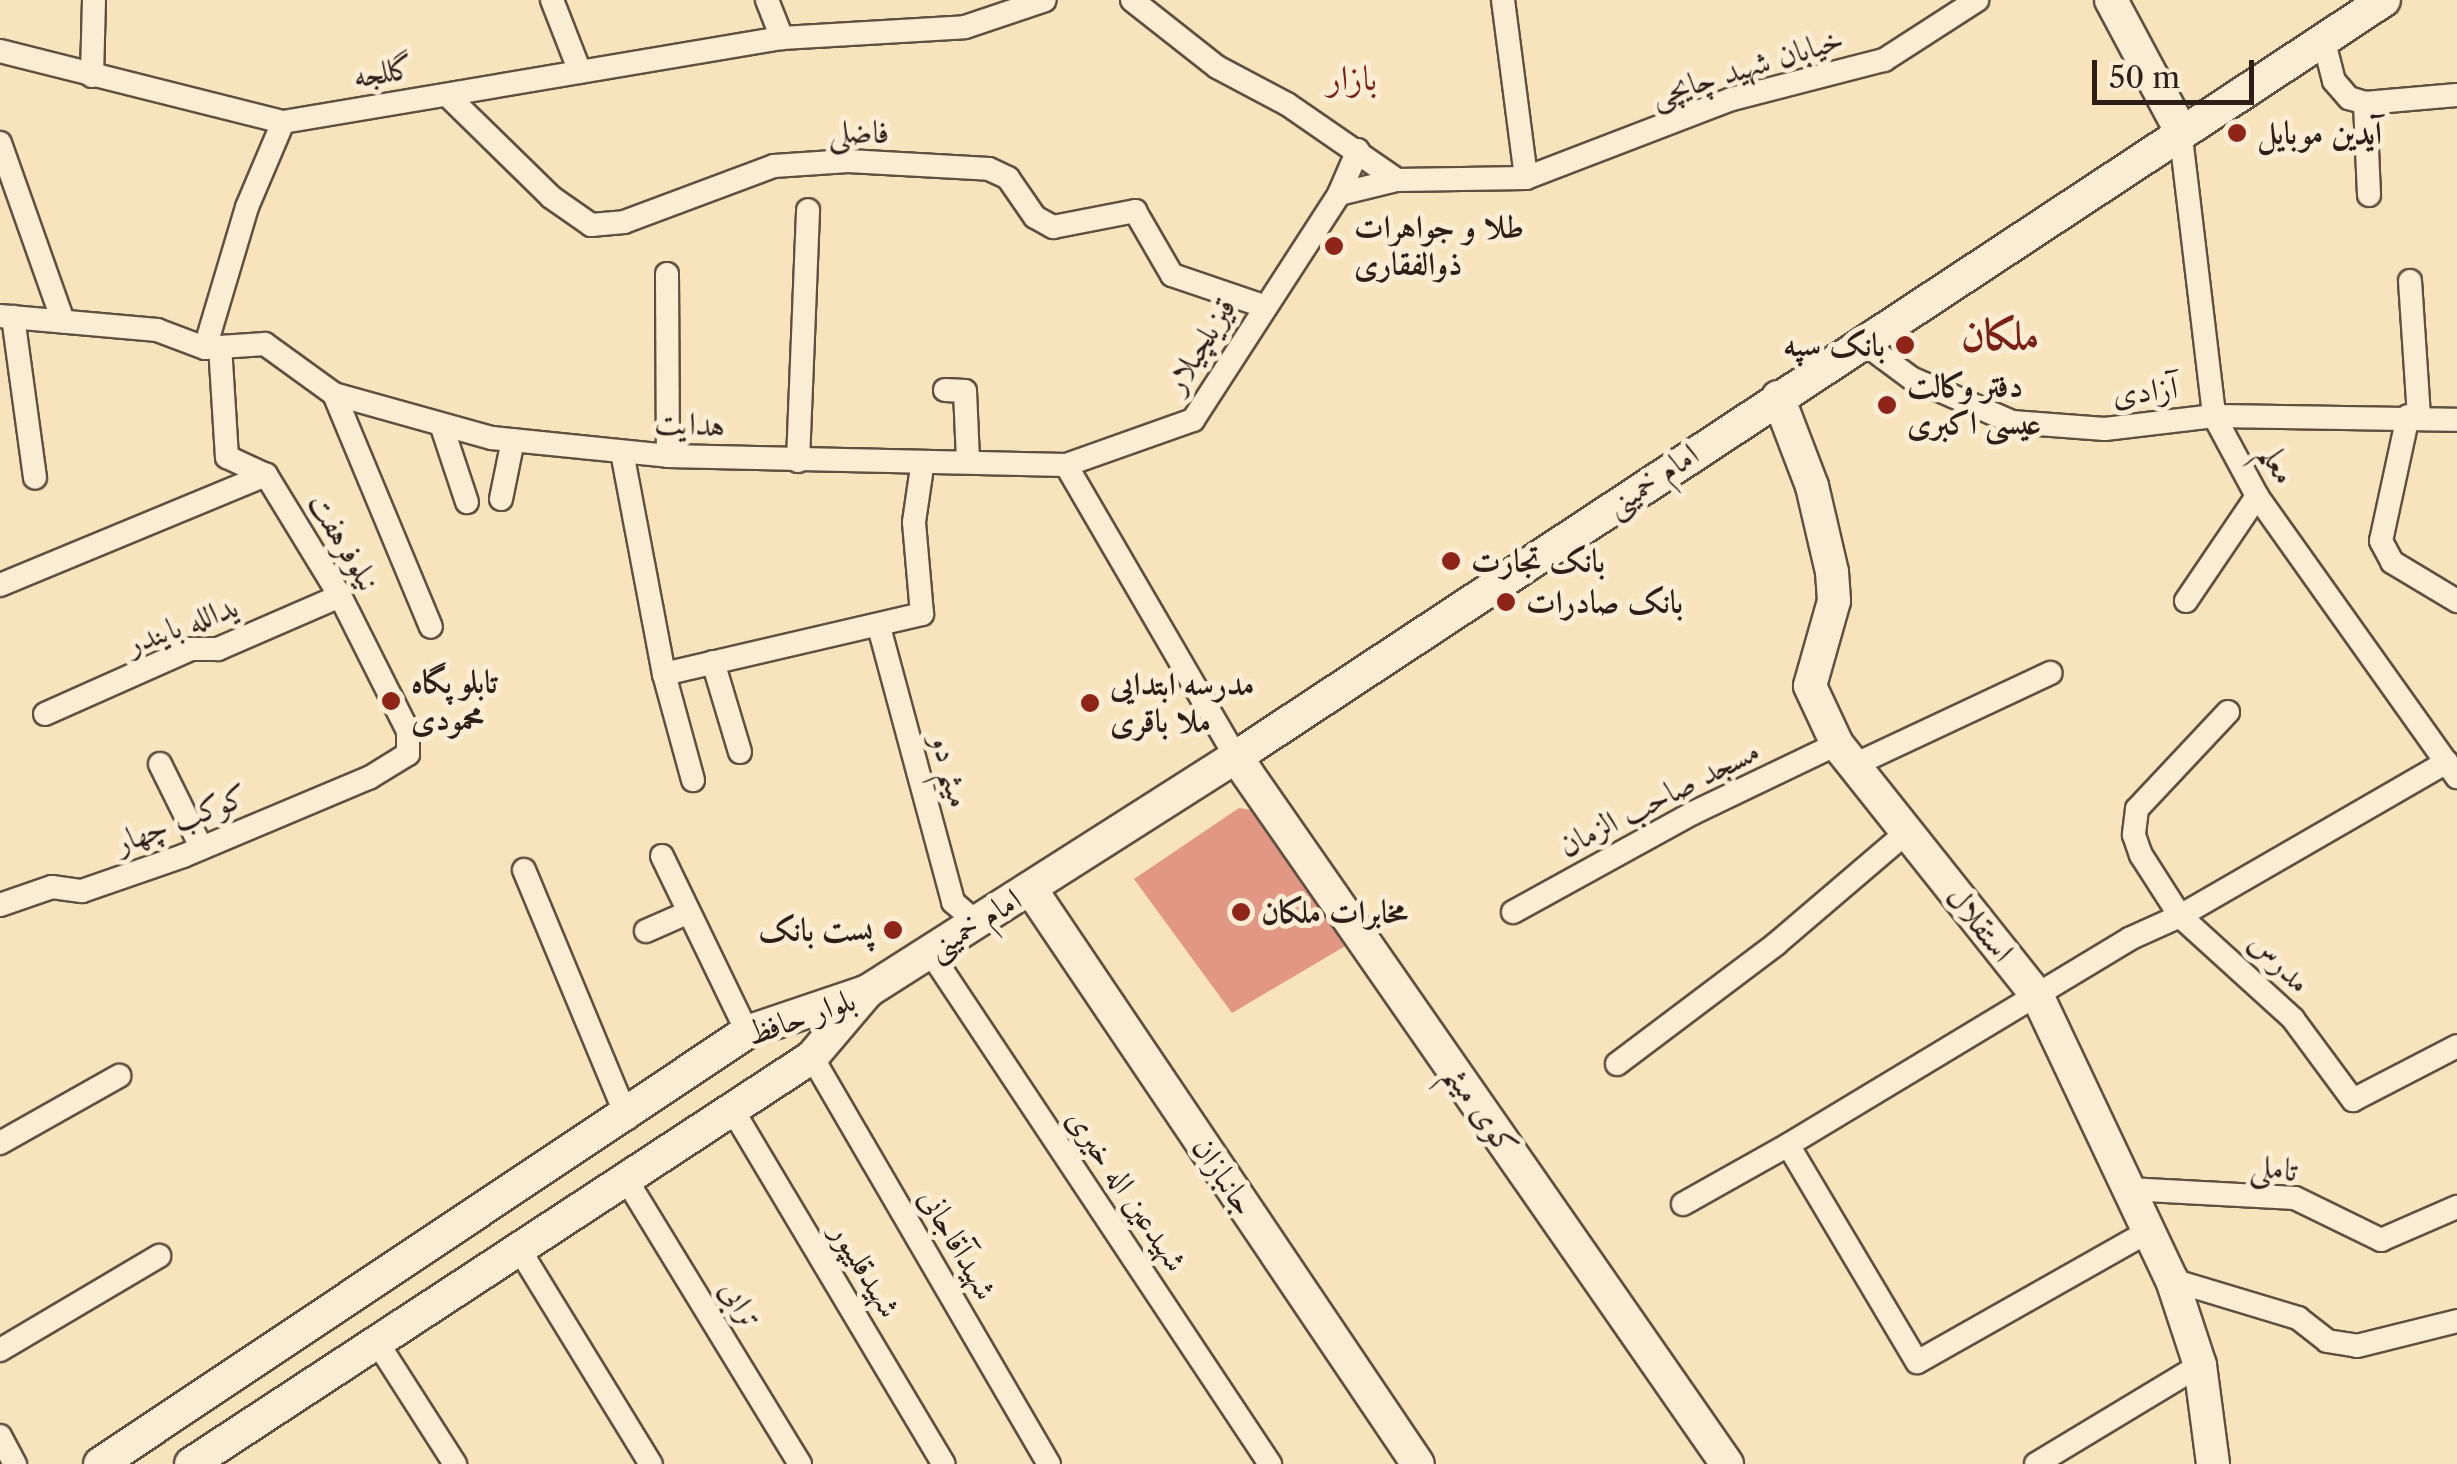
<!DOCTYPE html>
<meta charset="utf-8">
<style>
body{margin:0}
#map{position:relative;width:2457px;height:1464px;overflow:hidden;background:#f7e4bd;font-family:"Libre Caslon Text",Amiri,serif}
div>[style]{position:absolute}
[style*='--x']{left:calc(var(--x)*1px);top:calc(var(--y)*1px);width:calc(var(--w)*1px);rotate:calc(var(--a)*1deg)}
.building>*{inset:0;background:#e19783}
.roads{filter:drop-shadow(2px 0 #605041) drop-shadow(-2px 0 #605041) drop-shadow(0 2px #605041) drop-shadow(0 -2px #605041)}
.street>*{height:22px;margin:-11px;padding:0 11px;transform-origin:11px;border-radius:11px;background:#faedd4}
.secondary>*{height:32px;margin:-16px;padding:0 16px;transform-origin:16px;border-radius:16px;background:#faedd4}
.dots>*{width:28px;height:28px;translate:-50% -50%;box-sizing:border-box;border:5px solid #faedd4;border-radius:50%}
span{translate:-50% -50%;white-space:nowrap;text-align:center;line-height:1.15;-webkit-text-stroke:10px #faedd4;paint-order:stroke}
.street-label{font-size:32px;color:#2e1e18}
.poi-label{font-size:32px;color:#2e1e18;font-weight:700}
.left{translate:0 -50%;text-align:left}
.right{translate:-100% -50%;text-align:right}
.neighbourhood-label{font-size:35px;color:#7a1f14}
.district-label{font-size:42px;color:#7a1f14;font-weight:700}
.scale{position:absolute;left:2092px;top:60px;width:162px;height:45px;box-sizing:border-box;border:5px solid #2e1e18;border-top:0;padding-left:12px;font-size:30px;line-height:35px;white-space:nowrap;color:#2e1e18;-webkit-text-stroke:8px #faedd4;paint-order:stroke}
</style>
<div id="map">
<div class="building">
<i style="clip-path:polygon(1239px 808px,1252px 810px,1347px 945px,1232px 1013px,1134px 879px)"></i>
</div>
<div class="roads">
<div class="street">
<i style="--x:552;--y:0;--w:77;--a:68.7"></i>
<i style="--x:767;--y:0;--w:41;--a:68.5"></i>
<i style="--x:1132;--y:0;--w:108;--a:38.2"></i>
<i style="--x:1217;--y:67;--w:79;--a:27.9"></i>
<i style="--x:1287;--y:104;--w:134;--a:34.6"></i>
<i style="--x:1503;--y:0;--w:179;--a:82.6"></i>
<i style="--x:2323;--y:38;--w:44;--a:75.7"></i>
<i style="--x:2334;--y:81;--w:23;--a:49"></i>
<i style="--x:2349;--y:98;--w:17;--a:17"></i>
<i style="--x:2365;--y:103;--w:92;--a:-5"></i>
<i style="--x:0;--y:51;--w:292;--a:14.1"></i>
<i style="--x:283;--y:122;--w:506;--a:-9.56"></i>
<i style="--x:782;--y:38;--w:183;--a:-3.4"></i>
<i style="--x:965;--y:27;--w:84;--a:-18.6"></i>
<i style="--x:92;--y:76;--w:76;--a:-88.5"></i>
<i style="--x:447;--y:95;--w:146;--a:44.4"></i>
<i style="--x:551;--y:197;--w:49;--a:35"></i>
<i style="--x:591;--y:225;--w:33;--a:-5"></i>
<i style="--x:624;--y:222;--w:160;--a:-20.5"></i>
<i style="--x:774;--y:166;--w:74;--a:-3.9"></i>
<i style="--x:848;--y:161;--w:141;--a:3.2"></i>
<i style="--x:989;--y:169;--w:21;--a:25"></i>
<i style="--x:1008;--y:178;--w:47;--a:55.3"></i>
<i style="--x:1035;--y:217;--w:21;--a:29"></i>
<i style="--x:1053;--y:227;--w:84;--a:-11"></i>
<i style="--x:1135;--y:211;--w:74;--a:60"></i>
<i style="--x:1172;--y:275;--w:96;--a:18.8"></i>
<i style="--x:2365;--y:103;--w:92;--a:87.5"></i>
<i style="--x:2180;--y:129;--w:289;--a:83.2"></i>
<i style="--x:2214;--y:416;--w:91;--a:61.7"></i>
<i style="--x:2257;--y:496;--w:345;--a:54.6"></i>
<i style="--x:0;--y:143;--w:189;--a:70.5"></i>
<i style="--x:1358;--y:150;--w:48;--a:113.4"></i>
<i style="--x:1339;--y:194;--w:60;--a:-13.6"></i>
<i style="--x:1397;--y:180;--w:129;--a:-0.9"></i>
<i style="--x:1526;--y:178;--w:221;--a:-21"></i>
<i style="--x:1732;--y:99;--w:157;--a:-14.4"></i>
<i style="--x:1884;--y:60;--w:111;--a:-32.8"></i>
<i style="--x:667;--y:274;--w:182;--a:89.7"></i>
<i style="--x:2410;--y:281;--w:136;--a:86.2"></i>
<i style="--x:0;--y:316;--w:158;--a:5.1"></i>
<i style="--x:157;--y:330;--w:51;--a:20.6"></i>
<i style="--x:205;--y:348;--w:60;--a:-3.8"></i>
<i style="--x:265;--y:344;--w:85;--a:35.9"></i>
<i style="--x:334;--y:394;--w:164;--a:15.6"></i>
<i style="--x:492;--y:438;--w:177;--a:5.8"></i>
<i style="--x:668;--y:456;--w:398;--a:1.3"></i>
<i style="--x:1066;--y:465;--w:338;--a:59.8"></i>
<i style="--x:13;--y:317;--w:162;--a:82.2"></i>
<i style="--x:1861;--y:341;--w:62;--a:36.5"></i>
<i style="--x:1911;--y:378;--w:110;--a:23.5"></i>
<i style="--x:2012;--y:422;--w:93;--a:4.3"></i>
<i style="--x:2105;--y:429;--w:110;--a:-6.8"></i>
<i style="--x:2214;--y:416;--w:243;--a:0.9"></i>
<i style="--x:205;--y:348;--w:147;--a:-73.4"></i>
<i style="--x:247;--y:207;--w:92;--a:-67"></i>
<i style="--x:945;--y:390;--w:20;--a:3"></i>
<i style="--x:965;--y:391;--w:69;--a:87.5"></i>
<i style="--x:334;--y:394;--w:252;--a:67.4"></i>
<i style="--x:2408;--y:416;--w:128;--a:102.2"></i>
<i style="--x:2381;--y:541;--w:24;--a:62"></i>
<i style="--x:2392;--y:562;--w:76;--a:31"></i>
<i style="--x:443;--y:430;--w:76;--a:71.6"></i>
<i style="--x:622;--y:452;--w:226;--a:79.3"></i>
<i style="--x:664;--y:674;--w:110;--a:74.7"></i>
<i style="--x:798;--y:461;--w:251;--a:-87.7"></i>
<i style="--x:1066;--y:465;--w:135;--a:-19.5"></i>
<i style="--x:1193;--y:420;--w:269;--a:-57.1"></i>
<i style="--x:501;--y:499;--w:60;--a:-78.5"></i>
<i style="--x:0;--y:585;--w:288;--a:-22.5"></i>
<i style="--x:2186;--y:601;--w:127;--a:-55.9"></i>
<i style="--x:879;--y:627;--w:285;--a:74.9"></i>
<i style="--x:953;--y:902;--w:30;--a:41"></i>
<i style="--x:713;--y:662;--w:94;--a:73.3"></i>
<i style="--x:664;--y:674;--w:265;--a:-13.1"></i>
<i style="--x:922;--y:614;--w:92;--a:-95"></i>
<i style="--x:914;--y:522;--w:56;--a:-81.7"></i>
<i style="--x:2228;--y:712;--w:133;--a:133.2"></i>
<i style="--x:2137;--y:809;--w:26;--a:97"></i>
<i style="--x:2134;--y:835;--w:21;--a:71"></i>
<i style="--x:2141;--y:855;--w:72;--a:57.4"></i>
<i style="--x:2180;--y:916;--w:308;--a:-30"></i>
<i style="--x:45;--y:714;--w:160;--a:-24"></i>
<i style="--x:191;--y:649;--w:27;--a:0"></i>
<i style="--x:218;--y:649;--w:133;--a:-23.5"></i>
<i style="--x:160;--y:764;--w:93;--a:63.7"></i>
<i style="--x:1854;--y:765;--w:217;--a:-25.1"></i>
<i style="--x:662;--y:856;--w:195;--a:64.2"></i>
<i style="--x:524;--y:870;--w:269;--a:67.4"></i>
<i style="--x:0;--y:905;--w:55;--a:-19.1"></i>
<i style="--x:52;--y:887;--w:30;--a:8"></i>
<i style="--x:82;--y:891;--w:107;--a:-19.1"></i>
<i style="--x:183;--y:856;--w:202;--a:-22.8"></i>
<i style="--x:369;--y:778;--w:46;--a:-31.6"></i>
<i style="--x:408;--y:754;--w:23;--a:-90"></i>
<i style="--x:408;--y:731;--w:151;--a:-116.7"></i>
<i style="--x:340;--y:596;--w:142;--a:-121.4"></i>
<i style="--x:266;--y:475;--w:43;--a:-155.2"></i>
<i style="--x:227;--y:457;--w:110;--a:-93.6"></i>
<i style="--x:1513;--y:912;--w:205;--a:-28.8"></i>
<i style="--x:1693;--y:813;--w:160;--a:-25.6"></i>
<i style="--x:646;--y:931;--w:45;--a:-23.7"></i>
<i style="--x:930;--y:952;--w:615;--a:56.41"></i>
<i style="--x:812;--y:1057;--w:471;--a:59.8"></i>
<i style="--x:1617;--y:1064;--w:199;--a:-37"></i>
<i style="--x:1776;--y:944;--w:172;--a:-40.5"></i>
<i style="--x:732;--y:1109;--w:413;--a:59.2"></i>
<i style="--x:0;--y:1143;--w:137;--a:-29.4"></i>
<i style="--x:626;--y:1179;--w:334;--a:58.6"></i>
<i style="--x:2128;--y:1189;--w:167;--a:3.1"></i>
<i style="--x:2295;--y:1198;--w:96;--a:26"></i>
<i style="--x:2381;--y:1240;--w:83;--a:-23.5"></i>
<i style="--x:1683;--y:1204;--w:120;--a:-29.3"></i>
<i style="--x:2149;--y:1231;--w:266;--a:150.5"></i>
<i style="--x:1917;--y:1362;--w:252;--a:-120.7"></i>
<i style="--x:1788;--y:1145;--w:398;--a:-31.1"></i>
<i style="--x:2129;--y:939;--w:56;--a:-24.3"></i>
<i style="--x:2180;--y:916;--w:153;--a:42.3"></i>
<i style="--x:2293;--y:1019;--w:101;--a:53.5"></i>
<i style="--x:2353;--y:1100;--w:117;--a:-27.4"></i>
<i style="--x:519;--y:1249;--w:252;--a:58.5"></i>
<i style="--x:2172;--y:1280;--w:132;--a:16.8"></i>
<i style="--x:2298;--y:1318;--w:37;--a:38"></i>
<i style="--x:2327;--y:1341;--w:30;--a:9"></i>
<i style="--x:2357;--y:1346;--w:103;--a:-14"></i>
<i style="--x:377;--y:1342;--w:145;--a:57.4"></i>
<i style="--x:0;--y:1350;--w:185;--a:-30.6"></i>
<i style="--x:0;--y:1436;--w:32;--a:62"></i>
<i style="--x:2036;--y:1464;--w:192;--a:-31.1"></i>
</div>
<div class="secondary">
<i style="--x:2111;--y:0;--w:146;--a:61.9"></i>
<i style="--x:1778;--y:397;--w:95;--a:69.1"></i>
<i style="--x:1812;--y:486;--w:88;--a:76.9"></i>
<i style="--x:1832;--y:572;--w:29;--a:86"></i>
<i style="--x:1834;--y:601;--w:88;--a:105.8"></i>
<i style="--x:1810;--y:686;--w:64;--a:65"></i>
<i style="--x:1837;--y:744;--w:321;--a:51.5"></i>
<i style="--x:2037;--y:995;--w:315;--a:64.7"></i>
<i style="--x:2172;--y:1280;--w:89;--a:71.8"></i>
<i style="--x:2200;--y:1365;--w:100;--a:82.5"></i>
<i style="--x:1236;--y:757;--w:861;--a:55.22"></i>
<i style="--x:1030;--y:888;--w:694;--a:56.04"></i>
<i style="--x:100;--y:1464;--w:778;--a:-33.73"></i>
<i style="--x:747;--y:1032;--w:128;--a:-18.7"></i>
<i style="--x:868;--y:991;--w:436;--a:-32.5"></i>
<i style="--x:1236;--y:757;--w:1375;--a:-33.4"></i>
<i style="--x:191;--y:1464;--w:742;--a:-33.24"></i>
<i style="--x:812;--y:1057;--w:87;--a:-49.7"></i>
</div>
</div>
<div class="dots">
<i style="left:2237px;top:133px;background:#8f2418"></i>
<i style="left:1334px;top:246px;background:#8f2418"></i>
<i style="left:1905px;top:345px;background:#8f2418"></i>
<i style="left:1887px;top:405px;background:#8f2418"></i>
<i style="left:1451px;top:561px;background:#8f2418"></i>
<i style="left:1506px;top:602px;background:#8f2418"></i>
<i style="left:391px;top:701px;background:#8f2418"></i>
<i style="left:1090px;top:703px;background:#8f2418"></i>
<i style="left:1241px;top:912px;background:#8f2418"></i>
<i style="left:893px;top:930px;background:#8f2418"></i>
</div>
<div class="street-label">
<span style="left:1747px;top:67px;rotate:-17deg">خیابان شهید چایچی</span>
<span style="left:383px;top:72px;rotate:-10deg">گللجه</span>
<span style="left:859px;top:132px;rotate:1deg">فاضلی</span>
<span style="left:1200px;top:345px;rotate:-58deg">قیزیلچیلار</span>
<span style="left:2145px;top:391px;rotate:-6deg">آزادی</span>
<span style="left:690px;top:424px;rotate:3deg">هدایت</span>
<span style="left:2278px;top:464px;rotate:60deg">معلم</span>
<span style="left:1652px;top:480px;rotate:-34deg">امام خمینی</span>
<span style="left:344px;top:542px;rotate:59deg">نیلوفرهفت</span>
<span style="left:182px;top:625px;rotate:-20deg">یدالله بایندر</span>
<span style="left:951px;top:771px;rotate:75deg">میثم دو</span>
<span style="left:1659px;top:798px;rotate:-27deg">مسجد صاحب الزمان</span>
<span style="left:181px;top:819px;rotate:-21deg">کوکب چهار</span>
<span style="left:974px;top:924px;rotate:-32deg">امام خمینی</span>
<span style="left:1980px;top:924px;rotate:51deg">استقلال</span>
<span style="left:2280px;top:962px;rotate:45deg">مدرس</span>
<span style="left:801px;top:1017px;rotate:-19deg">بلوار حافظ</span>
<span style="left:1481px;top:1110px;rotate:55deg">کوی میثم</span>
<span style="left:2274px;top:1168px;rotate:7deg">تاملی</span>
<span style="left:1224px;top:1176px;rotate:56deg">جانبازان</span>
<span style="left:1127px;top:1190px;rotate:56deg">شهیدعین اله خیری</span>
<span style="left:958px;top:1244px;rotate:60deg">شهیدآقاجانی</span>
<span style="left:866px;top:1270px;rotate:59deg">شهیدقلیپور</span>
<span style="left:741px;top:1304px;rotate:59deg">ترابی</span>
</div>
<div class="poi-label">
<span class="left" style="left:2257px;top:133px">آیدین موبایل</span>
<span class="left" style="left:1354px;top:246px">طلا و جواهرات<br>ذوالفقاری</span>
<span class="right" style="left:1885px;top:345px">بانک سپه</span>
<span class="left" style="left:1907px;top:405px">دفتر وکالت<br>عیسی اکبری</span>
<span class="left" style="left:1471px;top:561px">بانک تجارت</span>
<span class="left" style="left:1526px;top:602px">بانک صادرات</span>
<span class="left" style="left:411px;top:701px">تابلو پگاه<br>محمودی</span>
<span class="left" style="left:1110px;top:703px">مدرسه ابتدایی<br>ملا باقری</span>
<span class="left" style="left:1261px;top:912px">مخابرات ملکان</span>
<span class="right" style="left:873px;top:930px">پست بانک</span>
</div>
<div class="neighbourhood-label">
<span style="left:1352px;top:78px">بازار</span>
</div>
<div class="district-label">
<span style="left:2000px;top:334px">ملکان</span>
</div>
<div class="scale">50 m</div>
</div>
